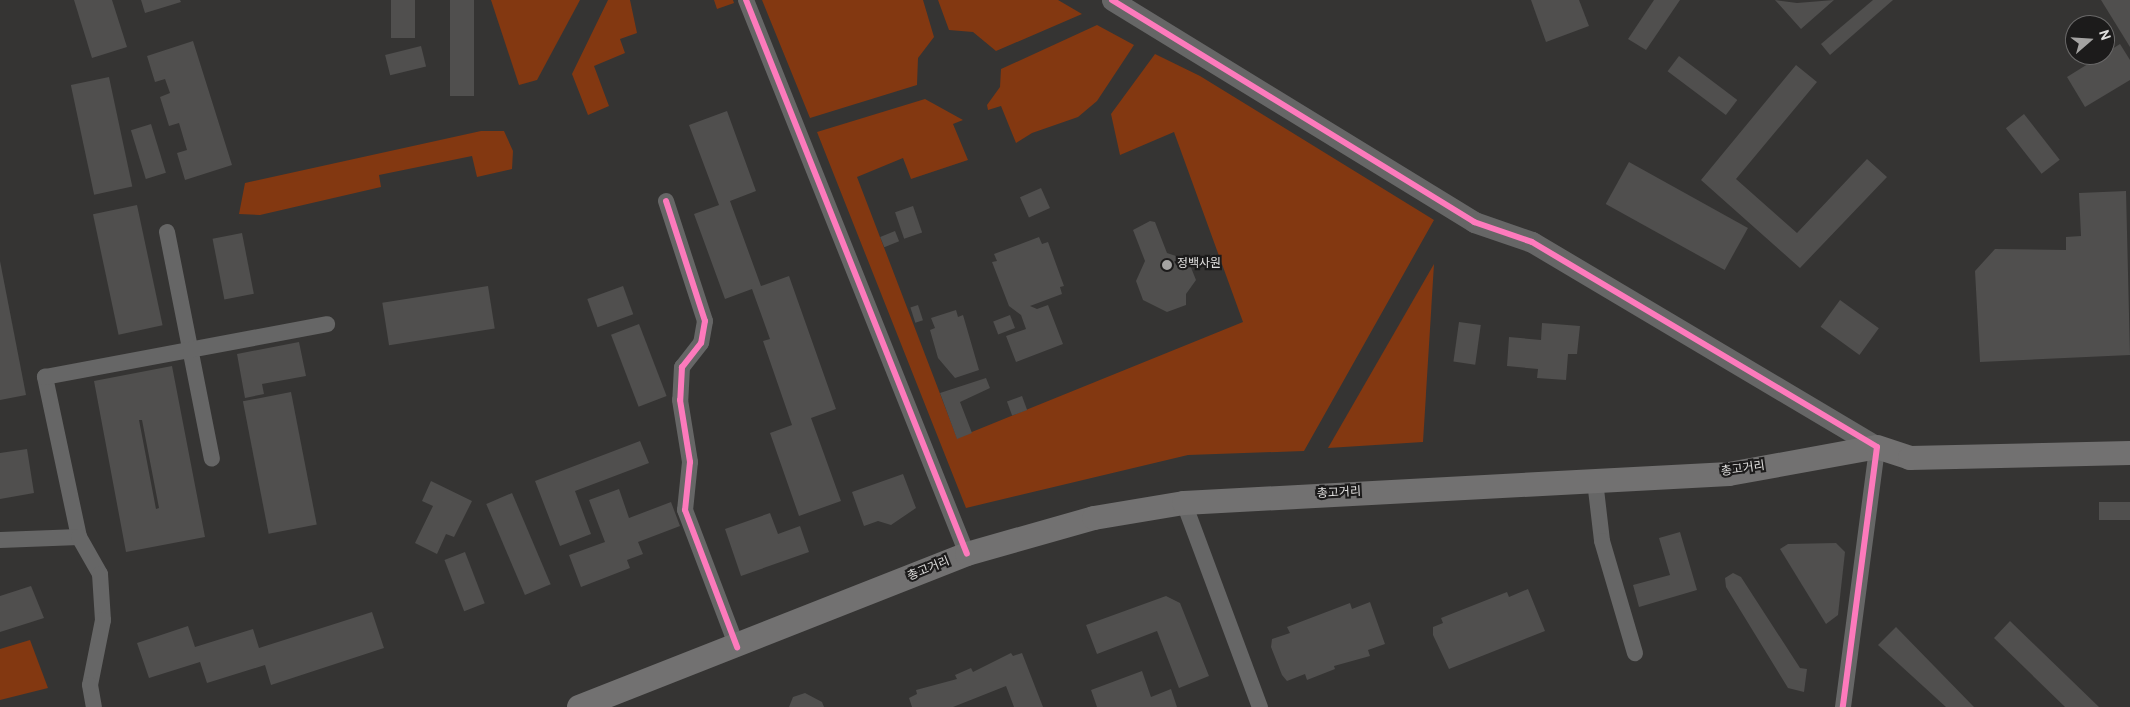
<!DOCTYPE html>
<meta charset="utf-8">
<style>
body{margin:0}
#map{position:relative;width:2130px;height:707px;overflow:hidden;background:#353433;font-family:Overpass,"Noto Sans KR",sans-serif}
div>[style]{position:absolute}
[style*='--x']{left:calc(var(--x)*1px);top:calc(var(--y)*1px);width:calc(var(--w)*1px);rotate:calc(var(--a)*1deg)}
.green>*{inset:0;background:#833811}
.building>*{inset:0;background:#504f4e;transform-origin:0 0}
.minor>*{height:16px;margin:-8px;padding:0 8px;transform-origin:8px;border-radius:8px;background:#666}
.tertiary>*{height:21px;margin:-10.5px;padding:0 10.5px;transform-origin:10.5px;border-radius:10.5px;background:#666}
.secondary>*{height:24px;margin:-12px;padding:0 12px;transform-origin:12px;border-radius:12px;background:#727171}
.cycleway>*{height:6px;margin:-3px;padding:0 3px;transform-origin:3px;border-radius:3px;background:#fd7abc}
.dots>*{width:14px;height:14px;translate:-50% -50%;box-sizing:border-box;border:2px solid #1c1b1b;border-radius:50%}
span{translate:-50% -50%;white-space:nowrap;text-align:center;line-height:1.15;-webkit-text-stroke:4.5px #1c1b1b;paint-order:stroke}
.poi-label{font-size:12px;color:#e0dfde}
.left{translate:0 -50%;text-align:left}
.street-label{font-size:12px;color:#e0dfde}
.north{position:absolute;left:2065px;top:15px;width:50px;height:50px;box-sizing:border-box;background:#1c1b1b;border:1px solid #6a6969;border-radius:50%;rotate:71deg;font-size:14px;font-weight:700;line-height:20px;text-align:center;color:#e0dfde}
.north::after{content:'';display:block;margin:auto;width:18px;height:22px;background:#a4a3a2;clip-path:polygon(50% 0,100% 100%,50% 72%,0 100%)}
</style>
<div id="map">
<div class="green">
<i style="clip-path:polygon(491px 0,580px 0,537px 80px,519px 85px)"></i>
<i style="clip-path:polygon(608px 0,630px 0,637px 33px,620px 39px,625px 53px,594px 66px,609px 106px,588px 115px,572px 74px)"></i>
<i style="clip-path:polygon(714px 0,733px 0,734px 3px,717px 9px)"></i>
<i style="clip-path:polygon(762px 0,923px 0,934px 37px,918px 58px,917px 85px,810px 118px)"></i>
<i style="clip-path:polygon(938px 0,1058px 0,1082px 14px,996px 51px,973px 32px,949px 30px)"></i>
<i style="clip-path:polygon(1097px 25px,1134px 45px,1097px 101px,1078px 117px,1032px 133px,1016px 143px,1001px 106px,988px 110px,987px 105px,1000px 87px,1001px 69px)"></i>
<i style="clip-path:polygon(1155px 54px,1200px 76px,1434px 220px,1304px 451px,1188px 455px,966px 508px,817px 132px,925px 99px,963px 120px,953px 124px,968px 160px,911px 179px,903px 158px,857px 177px,957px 438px,1243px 322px,1174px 132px,1120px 155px,1111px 114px)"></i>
<i style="clip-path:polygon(481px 131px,504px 131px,513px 151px,512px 169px,477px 177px,472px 156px,379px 175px,381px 187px,260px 215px,239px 214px,245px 183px)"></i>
<i style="clip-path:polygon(1434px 264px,1423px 442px,1328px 448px)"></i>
<i style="clip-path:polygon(30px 640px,48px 688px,0 700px,0 649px)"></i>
</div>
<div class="building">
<i style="clip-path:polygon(74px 0,112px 0,127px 47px,92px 58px)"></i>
<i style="clip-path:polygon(141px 0,180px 0,181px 2px,145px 13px)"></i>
<i style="left:391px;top:0;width:24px;height:38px"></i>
<i style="left:450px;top:0;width:24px;height:96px"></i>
<i style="clip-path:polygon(1531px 0,1579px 0,1589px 26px,1546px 42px)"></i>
<i style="clip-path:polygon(1654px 0,1680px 0,1646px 50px,1628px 39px)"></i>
<i style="clip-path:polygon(1775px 0,1797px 3px,1834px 0,1801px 29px)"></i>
<i style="clip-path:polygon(1873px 0,1893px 0,1830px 55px,1821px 44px)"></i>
<i style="clip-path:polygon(2101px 0,2130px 0,2130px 47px)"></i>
<i style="clip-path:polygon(193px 41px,232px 165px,185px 180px,177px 153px,187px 150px,179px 123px,169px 126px,160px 97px,170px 93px,165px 79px,155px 82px,147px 56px)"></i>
<i style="clip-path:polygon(2120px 44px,2130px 60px,2130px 80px,2085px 107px,2067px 77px)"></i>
<i style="left:421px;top:46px;width:21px;height:37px;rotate:76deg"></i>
<i style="left:1679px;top:56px;width:73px;height:19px;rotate:37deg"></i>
<i style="clip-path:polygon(1796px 65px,1817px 82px,1736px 179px,1797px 233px,1867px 159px,1887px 177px,1800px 268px,1701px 180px)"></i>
<i style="left:109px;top:77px;width:112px;height:39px;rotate:78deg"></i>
<i style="clip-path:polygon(727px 111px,756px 191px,730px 201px,761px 286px,789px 276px,836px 409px,811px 418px,841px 501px,799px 516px,770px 433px,792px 425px,763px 341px,770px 339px,752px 289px,725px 299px,694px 214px,719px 205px,689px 125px)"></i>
<i style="left:2024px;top:114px;width:58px;height:23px;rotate:52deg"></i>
<i style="left:151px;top:124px;width:51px;height:21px;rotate:73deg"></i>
<i style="left:1629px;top:162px;width:136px;height:48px;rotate:29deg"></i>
<i style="left:1041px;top:188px;width:22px;height:23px;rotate:66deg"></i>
<i style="clip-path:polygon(2126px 191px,2130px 355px,1980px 362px,1975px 271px,1995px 249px,2066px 250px,2066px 237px,2081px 236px,2079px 193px)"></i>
<i style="left:137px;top:205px;width:123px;height:45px;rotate:78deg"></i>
<i style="left:913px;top:206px;width:28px;height:19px;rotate:71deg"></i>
<i style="clip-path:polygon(1150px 221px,1155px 222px,1167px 253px,1188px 260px,1196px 280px,1186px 294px,1186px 305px,1167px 312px,1143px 300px,1136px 281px,1145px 261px,1133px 230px)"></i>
<i style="left:895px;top:231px;width:11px;height:16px;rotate:68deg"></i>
<i style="left:242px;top:233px;width:62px;height:30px;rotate:79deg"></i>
<i style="clip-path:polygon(1039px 237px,1042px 244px,1048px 242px,1064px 286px,1060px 287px,1062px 294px,1030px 306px,1037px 309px,1048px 305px,1063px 344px,1016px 362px,1006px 336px,1026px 329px,1021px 315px,1009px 306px,992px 262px,997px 261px,994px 254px)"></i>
<i style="clip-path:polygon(0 261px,26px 395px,0 400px)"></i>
<i style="left:488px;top:286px;width:43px;height:107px;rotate:81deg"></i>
<i style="left:623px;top:286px;width:30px;height:38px;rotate:70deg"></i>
<i style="left:1840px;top:300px;width:48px;height:33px;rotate:36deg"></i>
<i style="left:918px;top:305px;width:16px;height:8px;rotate:72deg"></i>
<i style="clip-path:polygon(956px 310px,958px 317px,963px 315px,979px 370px,955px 378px,938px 358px,930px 330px,935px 328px,931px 318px)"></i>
<i style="left:1010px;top:315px;width:14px;height:18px;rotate:69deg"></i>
<i style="left:1459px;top:322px;width:22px;height:40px;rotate:8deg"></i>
<i style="clip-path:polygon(1542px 323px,1580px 326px,1577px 354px,1568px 354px,1566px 380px,1537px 378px,1538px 369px,1507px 366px,1509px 337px,1541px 340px)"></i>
<i style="left:639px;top:324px;width:77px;height:30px;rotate:69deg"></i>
<i style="clip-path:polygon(299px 342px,306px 376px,262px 384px,264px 394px,245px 398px,237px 354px)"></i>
<i style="clip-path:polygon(evenodd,172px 366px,205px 537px,126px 552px,94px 381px,172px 366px,139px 420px,142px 420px,159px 508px,156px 509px,139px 420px)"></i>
<i style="clip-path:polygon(986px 378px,990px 388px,960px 402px,972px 433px,957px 439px,940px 393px)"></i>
<i style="left:291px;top:392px;width:135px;height:49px;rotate:79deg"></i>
<i style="left:1022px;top:396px;width:15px;height:16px;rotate:70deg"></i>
<i style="clip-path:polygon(640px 441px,649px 463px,575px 491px,591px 534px,560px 546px,535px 481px)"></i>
<i style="clip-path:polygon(27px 449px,34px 493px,0 499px,0 453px)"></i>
<i style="clip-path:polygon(903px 474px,916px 508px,891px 525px,878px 521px,864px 526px,852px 492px)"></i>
<i style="clip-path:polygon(431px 481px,472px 501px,454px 537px,446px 534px,437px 554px,415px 543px,433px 506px,422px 501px)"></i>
<i style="clip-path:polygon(619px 489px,629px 518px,671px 502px,680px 526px,638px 542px,643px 554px,627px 560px,630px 568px,581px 587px,569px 555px,605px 542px,589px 500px)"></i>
<i style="left:512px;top:493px;width:99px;height:28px;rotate:67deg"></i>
<i style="left:2130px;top:502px;width:18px;height:31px;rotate:90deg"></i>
<i style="clip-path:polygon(770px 513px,778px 534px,800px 526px,809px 552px,741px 576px,725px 529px)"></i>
<i style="clip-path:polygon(1680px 532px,1697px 590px,1639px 607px,1633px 585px,1670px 575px,1659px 538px)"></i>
<i style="clip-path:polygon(1836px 543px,1845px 552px,1838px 615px,1826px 624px,1780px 549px,1788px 544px)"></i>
<i style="left:465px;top:552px;width:55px;height:22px;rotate:69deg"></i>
<i style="clip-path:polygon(1733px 573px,1741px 577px,1800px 668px,1807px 669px,1804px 692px,1788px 688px,1726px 587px,1725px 578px)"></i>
<i style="clip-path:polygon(31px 586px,44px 618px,0 632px,0 596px)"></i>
<i style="clip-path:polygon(1528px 589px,1545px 631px,1449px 669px,1433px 635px,1433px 627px,1443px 623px,1441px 618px,1507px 592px,1509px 597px)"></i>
<i style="clip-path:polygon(1166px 596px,1180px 603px,1209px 676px,1179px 688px,1157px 631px,1097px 654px,1086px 625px)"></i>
<i style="clip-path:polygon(1370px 602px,1385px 644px,1368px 650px,1370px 656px,1334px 666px,1335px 669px,1307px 680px,1305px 674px,1287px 681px,1282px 675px,1271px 647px,1272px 639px,1290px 633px,1287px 627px,1350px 603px,1352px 609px)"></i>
<i style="clip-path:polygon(372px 612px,384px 648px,271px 685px,265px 665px,207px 683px,200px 662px,149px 678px,137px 643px,188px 626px,195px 647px,253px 629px,259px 648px)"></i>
<i style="clip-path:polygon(2010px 621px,2099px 707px,2065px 707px,1994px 638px)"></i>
<i style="clip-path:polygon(1896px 627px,1974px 707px,1946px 707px,1878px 645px)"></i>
<i style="clip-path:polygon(1011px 653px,1013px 656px,1022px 653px,1043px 707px,1014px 707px,1006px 686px,953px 707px,912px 707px,909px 698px,917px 694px,916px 690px,957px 679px,955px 675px,971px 668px,973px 672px)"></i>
<i style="clip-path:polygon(1142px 671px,1151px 697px,1171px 689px,1177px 707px,1097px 707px,1091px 690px)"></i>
<i style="clip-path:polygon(805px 693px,822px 702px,824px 707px,789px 707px,793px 697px)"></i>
</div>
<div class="minor">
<i style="--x:746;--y:0;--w:596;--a:68.25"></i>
<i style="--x:666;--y:201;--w:126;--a:72"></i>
<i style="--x:705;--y:321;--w:22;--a:100"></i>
<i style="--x:701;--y:343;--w:31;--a:128"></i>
<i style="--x:682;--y:367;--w:33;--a:93"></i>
<i style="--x:680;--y:400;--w:63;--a:80.8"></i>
<i style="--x:690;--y:462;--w:48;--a:95.9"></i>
<i style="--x:685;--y:510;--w:147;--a:69.2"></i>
<i style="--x:167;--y:232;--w:231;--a:78.8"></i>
<i style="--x:1595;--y:481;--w:60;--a:83.3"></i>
<i style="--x:1602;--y:541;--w:117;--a:73.6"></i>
<i style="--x:1184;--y:503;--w:218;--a:69.6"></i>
<i style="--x:79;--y:537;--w:164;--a:-102"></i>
<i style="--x:45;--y:377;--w:287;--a:-10.6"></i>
<i style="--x:0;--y:540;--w:79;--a:-2.2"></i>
<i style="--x:79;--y:537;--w:43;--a:60.4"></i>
<i style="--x:100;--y:574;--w:46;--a:86.3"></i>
<i style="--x:103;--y:620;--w:66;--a:101.3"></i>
<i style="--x:90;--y:685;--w:22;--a:80"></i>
<i style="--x:1843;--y:707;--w:262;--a:-82.5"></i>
</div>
<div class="tertiary">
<i style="--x:1112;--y:0;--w:425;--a:31.5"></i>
<i style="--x:1474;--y:222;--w:61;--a:19"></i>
<i style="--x:1532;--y:242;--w:401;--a:30.7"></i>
</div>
<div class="secondary">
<i style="--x:579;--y:707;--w:417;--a:-21.5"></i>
<i style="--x:967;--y:554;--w:132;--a:-15.8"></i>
<i style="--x:1094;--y:518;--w:91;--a:-9.5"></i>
<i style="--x:1184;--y:503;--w:546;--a:-3.05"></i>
<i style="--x:1729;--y:474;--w:150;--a:-10.3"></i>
<i style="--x:1877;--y:447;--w:35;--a:18"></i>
<i style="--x:1910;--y:458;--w:220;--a:-1.3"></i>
</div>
<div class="cycleway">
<i style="--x:746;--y:0;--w:596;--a:68.25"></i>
<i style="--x:1112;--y:0;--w:425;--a:31.5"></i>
<i style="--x:1474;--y:222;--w:61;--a:19"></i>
<i style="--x:1532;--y:242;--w:401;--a:30.7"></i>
<i style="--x:1877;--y:447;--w:262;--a:97.5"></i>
<i style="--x:666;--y:201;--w:126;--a:72"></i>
<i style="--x:705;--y:321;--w:22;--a:100"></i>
<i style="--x:701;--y:343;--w:31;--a:128"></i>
<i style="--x:682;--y:367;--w:33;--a:93"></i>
<i style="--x:680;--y:400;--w:63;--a:80.8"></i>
<i style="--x:690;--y:462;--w:48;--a:95.9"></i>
<i style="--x:685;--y:510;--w:147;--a:69.2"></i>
</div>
<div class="dots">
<i style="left:1167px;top:265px;background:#a4a3a2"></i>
</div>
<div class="poi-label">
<span class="left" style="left:1177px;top:265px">정백사원</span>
</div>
<div class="street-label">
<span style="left:1743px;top:470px;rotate:-8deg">총고거리</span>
<span style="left:1339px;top:494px;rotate:-3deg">총고거리</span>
<span style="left:929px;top:570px;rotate:-22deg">총고거리</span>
</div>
<div class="north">N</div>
</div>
